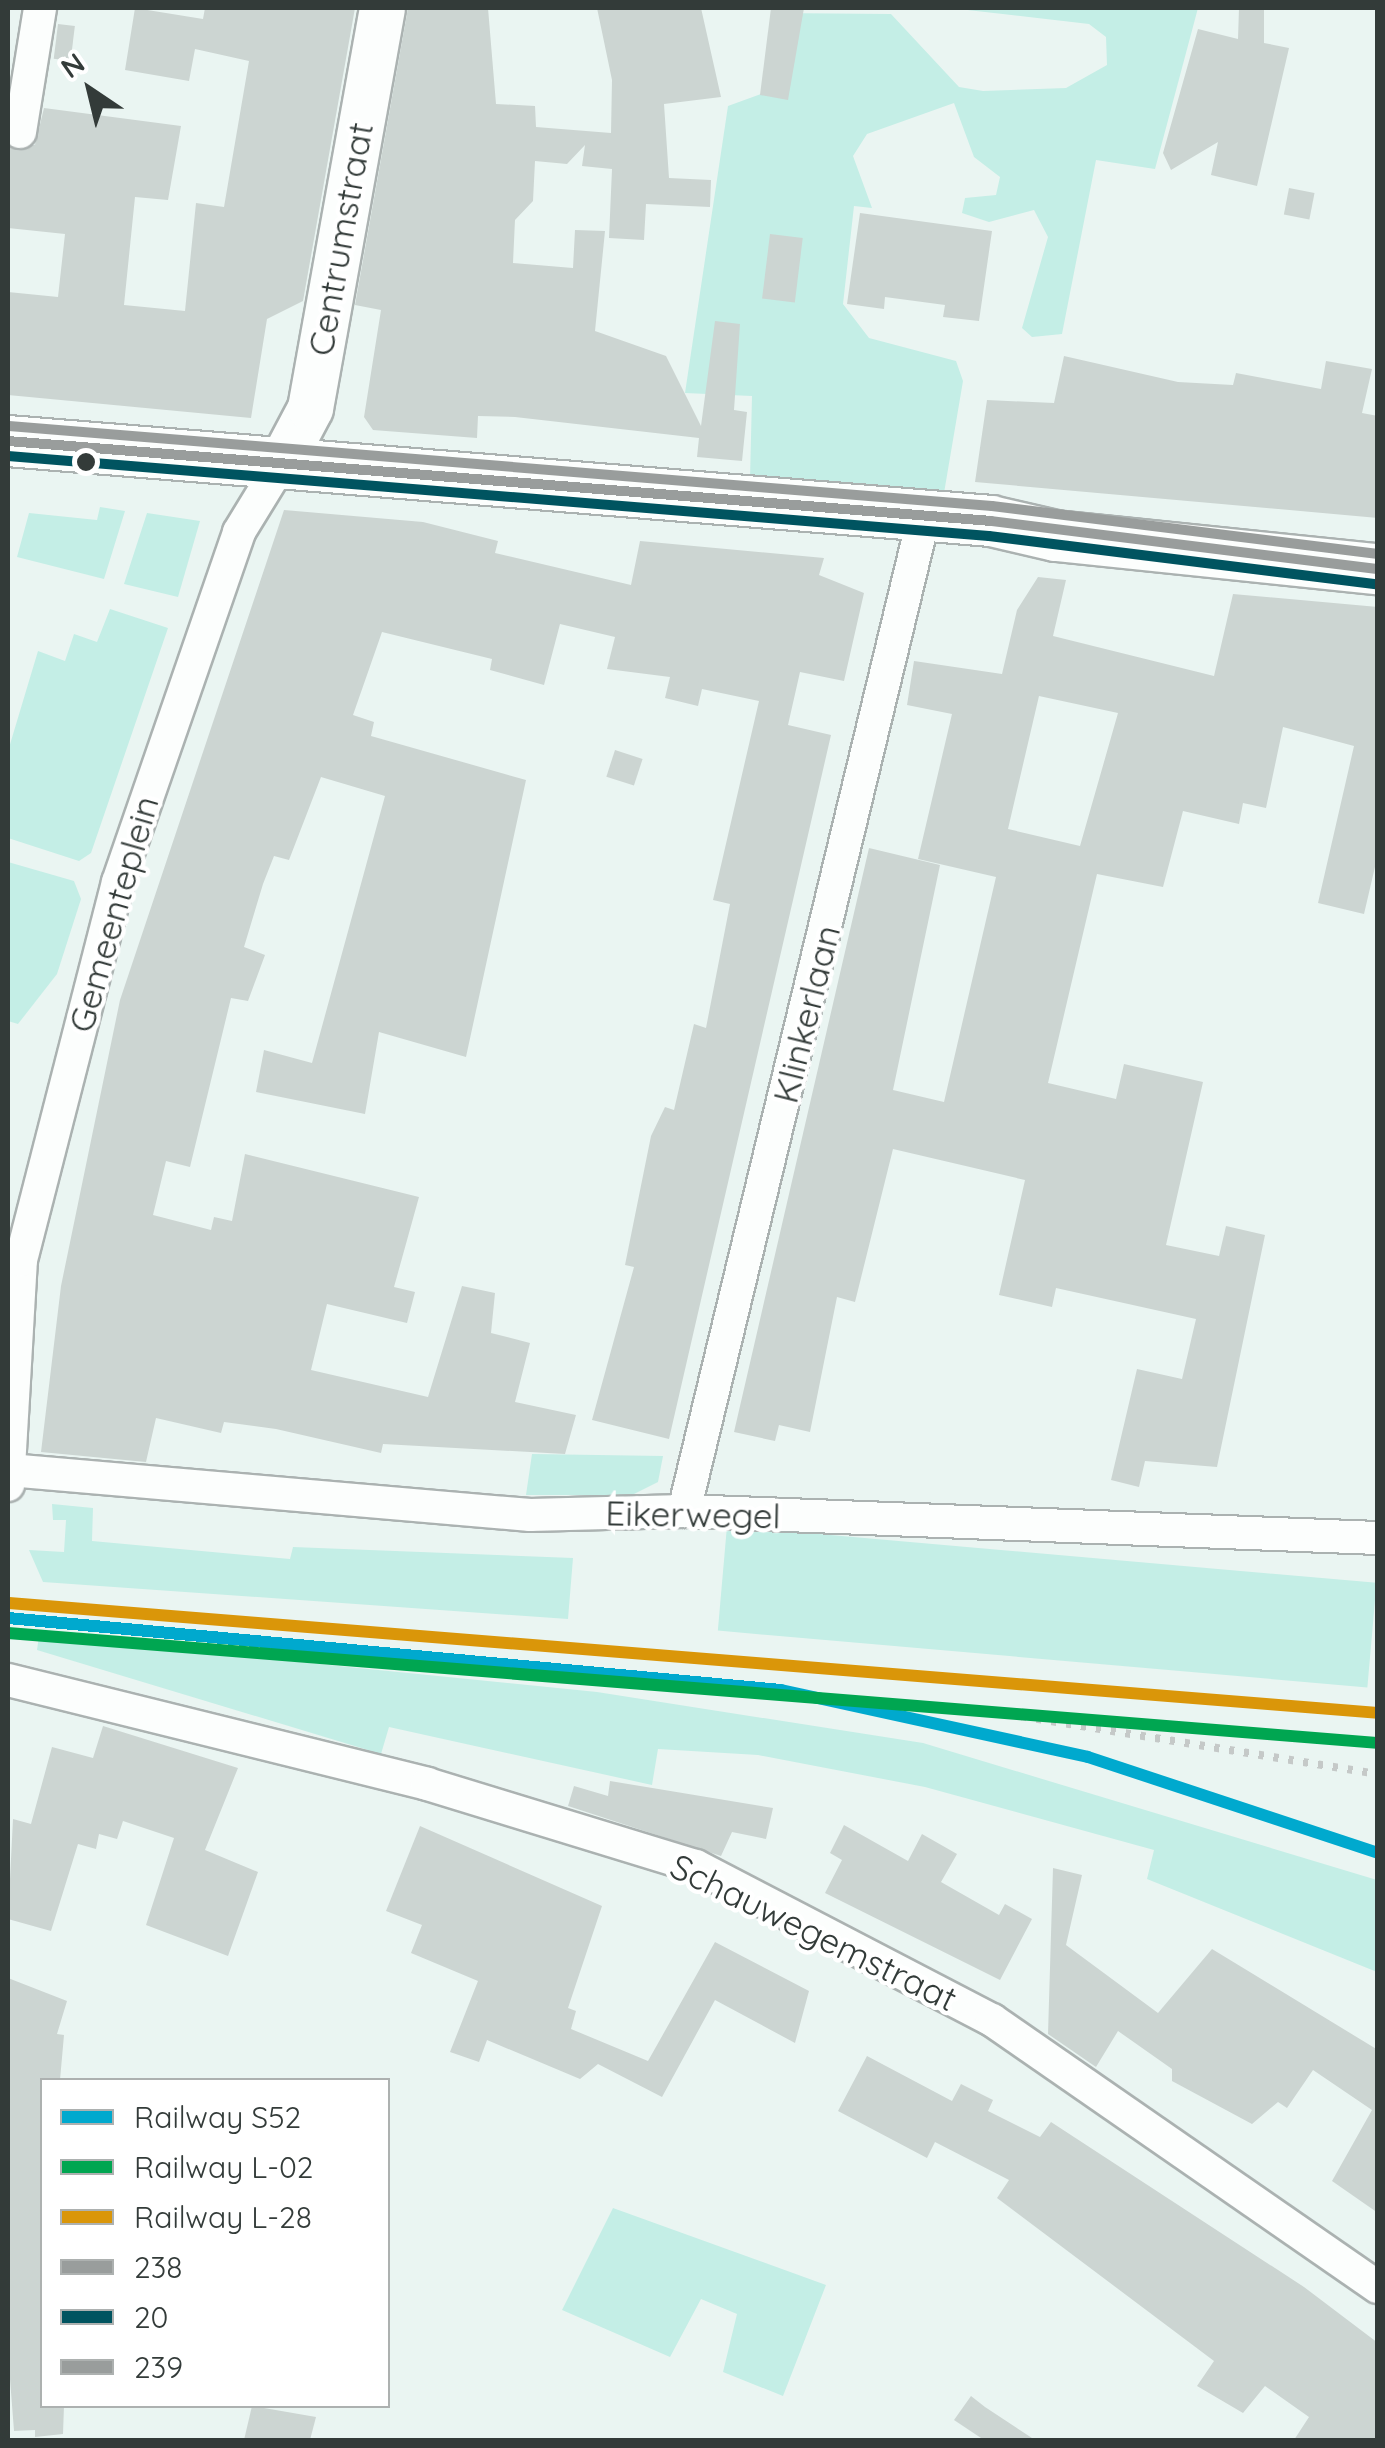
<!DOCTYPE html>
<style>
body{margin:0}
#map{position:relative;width:1385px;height:2448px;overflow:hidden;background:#eaf5f2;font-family:Quicksand,sans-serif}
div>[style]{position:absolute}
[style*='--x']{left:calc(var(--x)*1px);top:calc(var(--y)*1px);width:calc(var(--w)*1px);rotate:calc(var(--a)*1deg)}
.green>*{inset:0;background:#c4eee6;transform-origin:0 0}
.building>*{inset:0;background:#ccd5d2;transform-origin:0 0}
.roads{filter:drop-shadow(2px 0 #abb2b1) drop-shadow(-2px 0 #abb2b1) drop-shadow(0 2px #abb2b1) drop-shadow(0 -2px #abb2b1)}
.minor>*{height:32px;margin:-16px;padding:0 16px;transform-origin:16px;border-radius:16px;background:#fcfefd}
.secondary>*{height:45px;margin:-22.5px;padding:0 22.5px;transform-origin:22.5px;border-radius:22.5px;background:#fcfefd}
.primary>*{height:50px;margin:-25px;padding:0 25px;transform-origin:25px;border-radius:25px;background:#fcfefd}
.rail>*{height:8px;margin-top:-4px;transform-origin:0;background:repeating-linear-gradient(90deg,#c5c9c8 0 5px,transparent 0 15px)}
.bus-1>*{height:10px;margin:-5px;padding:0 5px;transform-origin:5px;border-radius:5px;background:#999d9c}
.bus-2>*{height:10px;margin:-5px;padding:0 5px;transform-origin:5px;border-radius:5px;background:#005460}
.bus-3>*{height:10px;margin:-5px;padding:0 5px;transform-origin:5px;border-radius:5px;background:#999d9c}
.rail-1>*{height:12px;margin:-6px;padding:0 6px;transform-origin:6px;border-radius:6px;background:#00a9ce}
.rail-2>*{height:12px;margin:-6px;padding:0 6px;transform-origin:6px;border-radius:6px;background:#00a651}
.rail-3>*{height:12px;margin:-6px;padding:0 6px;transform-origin:6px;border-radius:6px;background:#da9609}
.dots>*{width:28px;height:28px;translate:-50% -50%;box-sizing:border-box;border:5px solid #fff;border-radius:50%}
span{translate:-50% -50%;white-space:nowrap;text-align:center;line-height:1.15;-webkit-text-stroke:9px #fff;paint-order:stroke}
.street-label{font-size:35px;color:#333b39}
.frame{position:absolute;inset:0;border:10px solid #333b39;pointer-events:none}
.legend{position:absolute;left:40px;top:2078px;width:350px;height:330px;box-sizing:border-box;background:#fff;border:2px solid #adb1b0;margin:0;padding:12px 18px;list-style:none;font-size:30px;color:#333b39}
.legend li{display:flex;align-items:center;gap:20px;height:50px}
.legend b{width:50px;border:2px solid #adb1b0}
.north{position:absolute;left:40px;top:40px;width:100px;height:100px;-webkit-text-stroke:8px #fff;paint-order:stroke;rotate:325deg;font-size:28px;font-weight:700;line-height:40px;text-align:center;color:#333b39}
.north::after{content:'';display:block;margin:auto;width:35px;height:45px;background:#333b39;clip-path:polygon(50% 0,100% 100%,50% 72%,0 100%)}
</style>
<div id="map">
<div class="green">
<i style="clip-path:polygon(950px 8px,1198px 8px,1155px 169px,1096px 160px,1062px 334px,1032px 337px,1022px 328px,1048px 237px,1034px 210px,989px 222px,962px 213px,965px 198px,996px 195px,1000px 177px,974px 157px,954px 103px,867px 134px,853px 156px,872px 208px,854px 206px,843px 304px,869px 338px,956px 361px,963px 381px,944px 493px,750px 479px,752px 396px,685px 393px,728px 106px,761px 94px,772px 13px,891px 14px,959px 87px,983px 91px,1066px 88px,1107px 65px,1106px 37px,1089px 24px)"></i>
<i style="clip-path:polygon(100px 507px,125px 511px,104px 579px,17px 557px,29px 513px,97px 520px)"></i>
<i style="clip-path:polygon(147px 513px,200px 521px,178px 597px,124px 584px)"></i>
<i style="clip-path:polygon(110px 609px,168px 628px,91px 853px,79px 861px,8px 838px,8px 751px,38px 651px,65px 661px,74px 634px,97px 642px)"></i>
<i style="clip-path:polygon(8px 862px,74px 881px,81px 899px,57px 974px,18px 1024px,8px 1021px)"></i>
<i style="clip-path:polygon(532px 1454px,663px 1456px,658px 1482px,632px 1495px,526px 1495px)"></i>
<i style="clip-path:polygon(52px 1504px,93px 1508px,92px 1541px,290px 1559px,293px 1547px,573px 1558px,568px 1619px,43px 1582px,29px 1550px,64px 1552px,66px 1520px,53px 1520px)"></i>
<i style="left:727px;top:1526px;width:652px;height:105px;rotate:5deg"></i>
<i style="clip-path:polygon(39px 1636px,597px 1692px,923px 1743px,1377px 1880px,1377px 1972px,1147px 1879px,1154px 1850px,925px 1787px,758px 1755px,658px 1749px,652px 1785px,389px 1727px,381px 1754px,37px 1650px)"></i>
<i style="clip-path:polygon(613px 2208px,826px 2285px,783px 2396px,723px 2372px,737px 2314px,701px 2299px,670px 2357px,562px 2310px)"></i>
</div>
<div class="building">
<i style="clip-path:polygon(135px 8px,203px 19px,205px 8px,355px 8px,303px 301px,267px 319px,251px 418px,8px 395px,8px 292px,58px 297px,65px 234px,8px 228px,8px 147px,35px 145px,44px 108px,181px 126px,168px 200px,135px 197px,124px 305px,185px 311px,196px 203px,224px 207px,249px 61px,195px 49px,189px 81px,125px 70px)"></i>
<i style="clip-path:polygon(408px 8px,488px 8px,496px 104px,535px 106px,536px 127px,611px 133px,612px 80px,597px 8px,701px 8px,721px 97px,664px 104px,669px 178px,711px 180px,710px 207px,646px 204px,644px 240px,609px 238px,612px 169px,582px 166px,585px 145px,567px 164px,535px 161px,533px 201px,515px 220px,513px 263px,573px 268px,575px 230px,605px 231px,595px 331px,666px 356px,701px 426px,715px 321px,740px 324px,734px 410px,747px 412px,742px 461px,697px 457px,699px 438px,515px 417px,478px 416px,477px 438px,373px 430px,364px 417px,381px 310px,355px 305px)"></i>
<i style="clip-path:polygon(771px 8px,804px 8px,788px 100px,760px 95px)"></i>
<i style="clip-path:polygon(1239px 8px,1264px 8px,1264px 43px,1289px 48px,1257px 186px,1211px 175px,1218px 142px,1171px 170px,1163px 153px,1198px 29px,1238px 39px)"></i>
<i style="left:58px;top:24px;width:17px;height:35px;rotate:7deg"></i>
<i style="left:1289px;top:188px;width:26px;height:27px;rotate:11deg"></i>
<i style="clip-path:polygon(860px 213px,992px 231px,979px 321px,943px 317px,945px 305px,885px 297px,884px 309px,847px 304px)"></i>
<i style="left:770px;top:234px;width:33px;height:65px;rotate:7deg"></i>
<i style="clip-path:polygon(1064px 356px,1178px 382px,1233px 385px,1236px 373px,1321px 389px,1326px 361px,1372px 369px,1362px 413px,1378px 416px,1378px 518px,975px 482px,987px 400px,1054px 403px)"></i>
<i style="clip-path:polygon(284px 510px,423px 522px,498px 541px,495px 553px,631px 585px,640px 541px,824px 558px,819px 575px,864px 593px,844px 681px,800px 672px,788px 725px,831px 735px,669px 1439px,592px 1420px,634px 1267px,625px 1265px,651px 1136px,665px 1107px,674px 1110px,694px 1024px,706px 1028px,730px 904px,713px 900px,759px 701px,702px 689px,698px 706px,665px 698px,670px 677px,607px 669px,615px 637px,560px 624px,544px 685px,490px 670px,492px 659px,382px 632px,353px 715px,374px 722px,371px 736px,526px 780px,466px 1057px,379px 1032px,365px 1114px,256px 1092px,264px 1050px,312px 1063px,385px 796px,321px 777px,289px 860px,274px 856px,263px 884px,244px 947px,265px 955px,248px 1001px,231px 998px,190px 1167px,166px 1161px,153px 1215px,211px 1230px,214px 1217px,232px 1221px,245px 1154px,419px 1197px,394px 1287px,415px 1292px,407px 1323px,327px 1304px,311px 1370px,428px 1397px,462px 1286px,495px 1293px,491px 1333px,530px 1343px,515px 1402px,576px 1415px,565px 1454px,383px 1444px,381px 1453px,276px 1429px,224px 1422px,221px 1433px,156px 1418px,146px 1462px,41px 1452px,61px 1286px,120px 1000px)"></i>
<i style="clip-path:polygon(evenodd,1038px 577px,1066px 580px,1053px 636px,1214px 676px,1233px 594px,1378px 607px,1378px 854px,1364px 914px,1318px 903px,1354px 746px,1283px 727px,1266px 808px,1243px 803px,1239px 824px,1183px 811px,1163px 887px,1097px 874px,1048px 1083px,1116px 1099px,1124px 1064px,1203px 1082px,1166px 1245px,1219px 1256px,1226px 1226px,1265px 1235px,1217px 1467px,1145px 1461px,1139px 1487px,1111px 1480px,1137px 1369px,1182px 1379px,1196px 1319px,1056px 1288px,1052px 1307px,999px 1295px,1025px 1180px,893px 1149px,855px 1302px,837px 1297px,810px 1432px,779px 1425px,775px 1441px,734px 1432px,869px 848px,940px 865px,893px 1090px,944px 1102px,974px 972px,996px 877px,918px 859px,952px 714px,907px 705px,914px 661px,1002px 674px,1017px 610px,1038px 577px,1039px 696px,1118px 713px,1080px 846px,1008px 829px,1039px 696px)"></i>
<i style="left:615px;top:750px;width:29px;height:28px;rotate:18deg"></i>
<i style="clip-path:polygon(103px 1726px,238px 1768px,205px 1850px,258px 1872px,228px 1956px,146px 1925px,174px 1838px,123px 1821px,117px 1839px,99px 1834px,96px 1849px,78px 1844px,51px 1931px,8px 1919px,13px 1819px,31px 1824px,52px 1747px,93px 1758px)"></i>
<i style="clip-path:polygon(610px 1781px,773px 1808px,766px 1839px,732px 1832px,721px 1856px,568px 1806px,574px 1786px,608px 1796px)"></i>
<i style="clip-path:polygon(844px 1825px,908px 1861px,922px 1834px,957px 1854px,941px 1882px,999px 1915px,1005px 1904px,1032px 1919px,1000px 1980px,825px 1893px,842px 1860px,830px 1853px)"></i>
<i style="clip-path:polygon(420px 1826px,602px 1906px,568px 2008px,576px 2011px,571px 2029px,648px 2061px,715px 1942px,809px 1991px,795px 2043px,715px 2000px,662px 2097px,598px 2064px,580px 2079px,487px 2040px,479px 2062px,450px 2052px,478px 1981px,411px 1953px,422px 1925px,386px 1911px)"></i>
<i style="clip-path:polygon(1053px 1868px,1082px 1875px,1066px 1945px,1158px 2013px,1212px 1949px,1378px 2050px,1378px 2213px,1332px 2181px,1372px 2110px,1313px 2070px,1287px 2108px,1278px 2102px,1252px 2124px,1172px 2081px,1172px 2069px,1118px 2031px,1096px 2067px,1048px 2034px)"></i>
<i style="clip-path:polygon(8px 1978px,67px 2001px,57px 2034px,64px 2035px,60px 2080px,42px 2080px,42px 2406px,64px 2406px,63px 2434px,35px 2437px,35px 2430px,14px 2431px,8px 2353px)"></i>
<i style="clip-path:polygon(867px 2056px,952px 2101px,961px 2084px,993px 2100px,988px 2111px,1040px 2137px,1051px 2122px,1304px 2287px,1378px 2343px,1378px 2440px,1294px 2440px,1309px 2417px,1265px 2386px,1243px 2413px,1197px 2386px,1214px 2361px,997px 2198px,1009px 2180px,935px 2142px,927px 2158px,838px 2111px)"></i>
<i style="clip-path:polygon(971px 2396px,985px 2407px,1035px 2440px,984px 2440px,954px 2420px)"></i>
<i style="clip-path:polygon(252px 2406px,316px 2417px,310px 2440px,244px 2440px)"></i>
</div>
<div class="roads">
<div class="minor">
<i style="--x:20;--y:132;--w:126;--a:-80.8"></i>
<i style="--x:9;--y:1470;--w:523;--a:4.94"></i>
<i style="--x:530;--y:1515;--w:154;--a:-1.5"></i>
<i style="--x:684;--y:1511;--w:695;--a:2.23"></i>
<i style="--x:8;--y:1485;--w:225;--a:-86.7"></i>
<i style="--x:21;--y:1260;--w:390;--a:-75.6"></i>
<i style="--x:118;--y:882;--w:370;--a:-70.9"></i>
<i style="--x:239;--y:532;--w:79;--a:-58.5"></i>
<i style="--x:684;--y:1511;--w:1024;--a:-76.44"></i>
<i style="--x:8;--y:1680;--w:432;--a:13.9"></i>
<i style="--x:427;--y:1784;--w:281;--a:17"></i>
<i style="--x:696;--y:1866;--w:334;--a:27.5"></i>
<i style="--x:992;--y:2020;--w:469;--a:34.7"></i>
</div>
<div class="secondary">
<i style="--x:280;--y:465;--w:64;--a:-62.2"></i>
<i style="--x:310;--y:408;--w:406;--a:-79.8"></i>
</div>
<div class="primary">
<i style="--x:8;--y:441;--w:986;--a:4.65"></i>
<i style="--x:991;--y:521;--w:67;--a:13"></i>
<i style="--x:1056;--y:536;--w:324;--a:5.9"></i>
</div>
</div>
<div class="rail">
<i style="--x:1007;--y:1714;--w:376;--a:9.2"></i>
</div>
<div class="bus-1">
<i style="--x:8;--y:441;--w:986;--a:4.65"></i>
<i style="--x:991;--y:521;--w:390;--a:7.1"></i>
</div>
<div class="bus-2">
<i style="--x:8;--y:456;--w:984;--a:4.66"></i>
<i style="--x:989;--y:536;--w:390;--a:7.1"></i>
</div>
<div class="bus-3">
<i style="--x:9;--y:426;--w:986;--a:4.65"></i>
<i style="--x:992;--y:506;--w:389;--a:7.1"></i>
</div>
<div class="rail-1">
<i style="--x:8;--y:1618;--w:776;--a:5.32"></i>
<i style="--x:781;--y:1690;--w:314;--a:12.3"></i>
<i style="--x:1088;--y:1757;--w:305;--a:18.3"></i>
</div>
<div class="rail-2">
<i style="--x:8;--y:1633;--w:1373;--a:4.59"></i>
</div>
<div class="rail-3">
<i style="--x:9;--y:1603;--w:1373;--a:4.59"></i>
</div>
<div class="dots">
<i style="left:86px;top:462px;background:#333b39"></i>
</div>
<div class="street-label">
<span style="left:340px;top:239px;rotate:-80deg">Centrumstraat</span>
<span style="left:113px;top:914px;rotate:-74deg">Gemeenteplein</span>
<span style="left:806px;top:1014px;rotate:-76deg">Klinkerlaan</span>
<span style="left:693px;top:1514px;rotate:1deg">Eikerwegel</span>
<span style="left:814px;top:1932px;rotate:26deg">Schauwegemstraat</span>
</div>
<div class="frame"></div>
<ul class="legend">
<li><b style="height:12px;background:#00a9ce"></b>Railway S52</li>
<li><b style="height:12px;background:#00a651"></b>Railway L-02</li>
<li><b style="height:12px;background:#da9609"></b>Railway L-28</li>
<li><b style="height:12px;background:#999d9c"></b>238</li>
<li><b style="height:12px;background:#005460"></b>20</li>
<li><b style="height:12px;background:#999d9c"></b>239</li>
</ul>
<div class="north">N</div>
</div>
